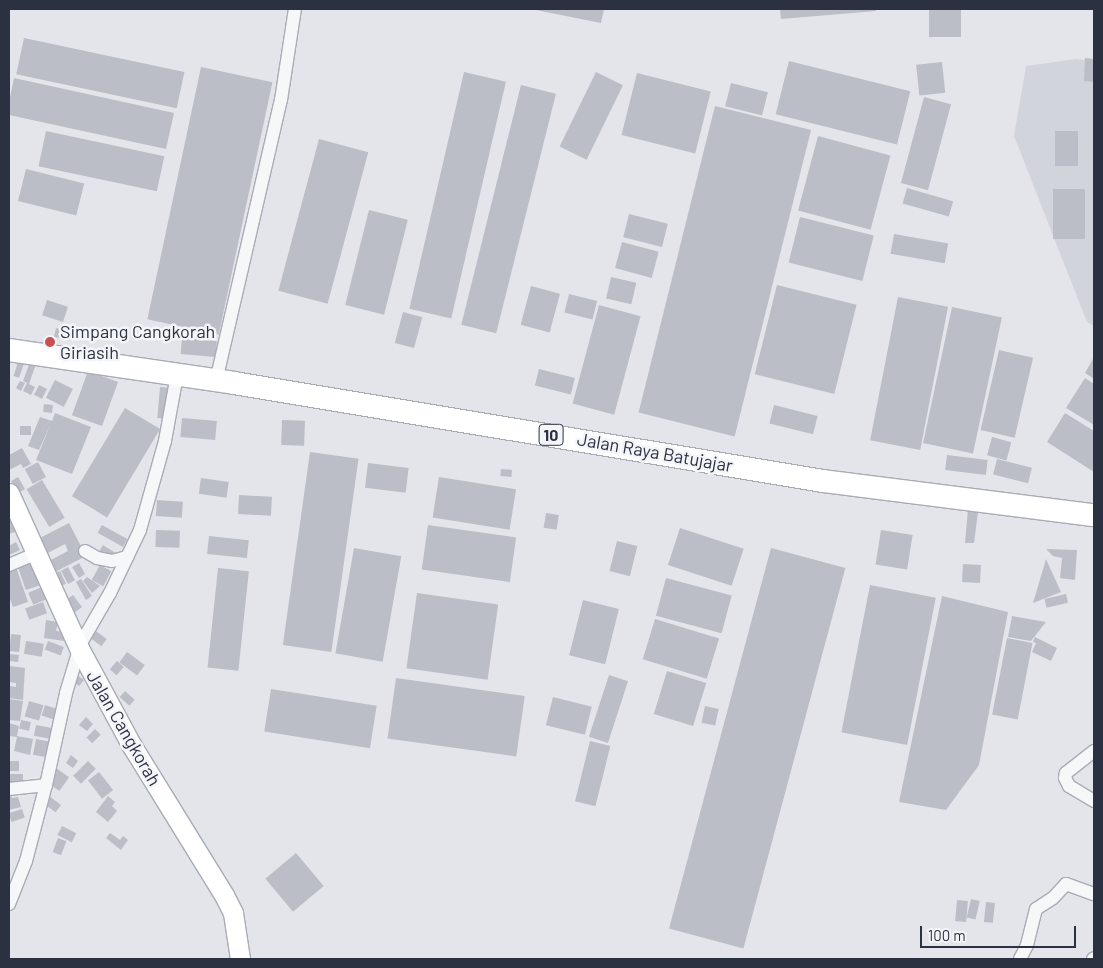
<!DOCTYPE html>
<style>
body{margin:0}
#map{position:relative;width:1103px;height:968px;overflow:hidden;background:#e4e5eb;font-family:Barlow,sans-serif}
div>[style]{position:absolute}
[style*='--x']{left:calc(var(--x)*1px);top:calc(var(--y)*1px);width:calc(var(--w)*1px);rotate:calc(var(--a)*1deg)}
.built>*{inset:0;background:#d2d4dc}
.building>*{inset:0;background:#bbbec7;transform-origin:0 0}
.roads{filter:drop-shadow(1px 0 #a9abb5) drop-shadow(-1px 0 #a9abb5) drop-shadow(0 1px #a9abb5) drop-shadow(0 -1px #a9abb5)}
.street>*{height:12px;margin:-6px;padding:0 6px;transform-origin:6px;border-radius:6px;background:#f6f7f9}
.primary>*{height:19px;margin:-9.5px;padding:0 9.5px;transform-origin:9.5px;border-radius:9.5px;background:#fff}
.highway>*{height:22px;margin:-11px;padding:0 11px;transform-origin:11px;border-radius:11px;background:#fff}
.dots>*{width:14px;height:14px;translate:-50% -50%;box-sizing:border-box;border:2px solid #f3f5f8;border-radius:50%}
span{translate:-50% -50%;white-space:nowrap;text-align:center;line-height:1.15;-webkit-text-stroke:5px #f3f5f8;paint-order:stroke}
.shield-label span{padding:1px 4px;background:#f3f5f8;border:1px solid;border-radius:4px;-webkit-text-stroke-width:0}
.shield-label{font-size:16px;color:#2c3142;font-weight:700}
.poi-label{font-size:18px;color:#2c3142}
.left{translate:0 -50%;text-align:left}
.street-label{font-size:18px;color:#2c3142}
.frame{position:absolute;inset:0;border:10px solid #2c3142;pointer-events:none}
.scale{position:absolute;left:920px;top:926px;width:156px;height:22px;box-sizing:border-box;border:2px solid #2c3142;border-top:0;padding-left:6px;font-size:15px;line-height:18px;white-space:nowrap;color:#2c3142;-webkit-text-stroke:4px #f3f5f8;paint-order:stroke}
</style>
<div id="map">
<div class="built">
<i style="clip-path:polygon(1076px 59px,1094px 61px,1094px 326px,1087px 322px,1014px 136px,1026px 66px)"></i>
</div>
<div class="building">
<i style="clip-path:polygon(531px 9px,604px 9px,601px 23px)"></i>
<i style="clip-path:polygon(780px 9px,876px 9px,876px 11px,781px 19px)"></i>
<i style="left:929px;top:9px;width:32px;height:28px"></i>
<i style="left:24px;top:38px;width:164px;height:37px;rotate:12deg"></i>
<i style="clip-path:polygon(1085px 58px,1094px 59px,1094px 82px,1084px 81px)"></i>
<i style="left:789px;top:61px;width:125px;height:55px;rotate:14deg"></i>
<i style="left:942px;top:62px;width:31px;height:26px;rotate:84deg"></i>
<i style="left:201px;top:67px;width:73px;height:258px;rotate:12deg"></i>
<i style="left:464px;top:72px;width:43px;height:243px;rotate:13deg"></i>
<i style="left:596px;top:72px;width:30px;height:83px;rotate:26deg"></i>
<i style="left:637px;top:73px;width:76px;height:64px;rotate:14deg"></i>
<i style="clip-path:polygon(14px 78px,174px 113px,166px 149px,9px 115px,9px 102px)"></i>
<i style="left:731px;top:83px;width:38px;height:24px;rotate:14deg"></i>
<i style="left:521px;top:85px;width:36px;height:247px;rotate:14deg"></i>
<i style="left:924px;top:97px;width:28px;height:89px;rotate:15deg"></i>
<i style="left:715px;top:106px;width:99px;height:316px;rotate:14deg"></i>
<i style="left:46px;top:131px;width:121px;height:36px;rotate:12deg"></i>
<i style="left:1055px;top:131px;width:23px;height:35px"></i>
<i style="left:818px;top:136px;width:75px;height:77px;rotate:15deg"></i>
<i style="left:319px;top:139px;width:51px;height:157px;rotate:15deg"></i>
<i style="left:26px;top:169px;width:60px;height:33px;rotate:14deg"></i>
<i style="left:907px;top:188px;width:48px;height:16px;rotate:16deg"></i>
<i style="left:1053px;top:189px;width:32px;height:50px"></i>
<i style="left:369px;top:210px;width:40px;height:98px;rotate:14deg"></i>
<i style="left:629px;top:214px;width:40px;height:24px;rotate:14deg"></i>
<i style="left:800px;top:217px;width:76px;height:47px;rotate:14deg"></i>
<i style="left:894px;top:234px;width:55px;height:20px;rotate:10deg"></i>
<i style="left:622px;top:242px;width:38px;height:27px;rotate:15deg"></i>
<i style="left:611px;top:277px;width:26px;height:22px;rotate:13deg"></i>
<i style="left:777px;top:285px;width:82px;height:92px;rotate:14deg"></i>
<i style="left:531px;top:286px;width:30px;height:40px;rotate:15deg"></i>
<i style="left:569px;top:294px;width:29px;height:19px;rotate:14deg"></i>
<i style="left:898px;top:297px;width:51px;height:146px;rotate:11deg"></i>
<i style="left:47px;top:300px;width:22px;height:16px;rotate:18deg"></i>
<i style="left:599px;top:305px;width:43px;height:102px;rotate:15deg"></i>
<i style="left:952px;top:307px;width:51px;height:139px;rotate:12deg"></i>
<i style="left:403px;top:312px;width:20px;height:32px;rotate:15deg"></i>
<i style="left:56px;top:328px;width:17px;height:9px;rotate:13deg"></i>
<i style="left:182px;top:338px;width:35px;height:16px;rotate:5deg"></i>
<i style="left:999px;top:350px;width:35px;height:82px;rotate:13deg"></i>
<i style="left:20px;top:356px;width:6px;height:21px;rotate:18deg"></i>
<i style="clip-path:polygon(1094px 357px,1094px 379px,1085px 373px)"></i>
<i style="clip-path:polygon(31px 359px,37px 361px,29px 384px,35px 387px,31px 395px,23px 391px,27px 383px,23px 381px)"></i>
<i style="left:539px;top:369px;width:37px;height:17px;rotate:14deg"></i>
<i style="left:88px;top:371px;width:32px;height:47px;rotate:20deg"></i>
<i style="clip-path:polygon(1085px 378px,1094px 384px,1094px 425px,1066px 408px)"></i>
<i style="left:55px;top:380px;width:20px;height:20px;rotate:27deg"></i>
<i style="clip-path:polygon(20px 381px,25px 383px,21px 391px,16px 388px)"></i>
<i style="left:39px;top:385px;width:9px;height:11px;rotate:27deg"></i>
<i style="left:160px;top:387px;width:11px;height:31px;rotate:5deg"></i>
<i style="left:44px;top:404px;width:9px;height:8px;rotate:6deg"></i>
<i style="left:774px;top:405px;width:45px;height:19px;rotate:14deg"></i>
<i style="left:125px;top:408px;width:41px;height:103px;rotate:31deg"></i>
<i style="clip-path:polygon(55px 413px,91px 427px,72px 474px,36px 460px,51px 423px,39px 450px,28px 446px,40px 417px,52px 421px)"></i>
<i style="clip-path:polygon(1065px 413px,1094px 431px,1094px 472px,1047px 442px)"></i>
<i style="left:182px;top:418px;width:35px;height:19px;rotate:5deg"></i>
<i style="left:282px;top:420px;width:23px;height:25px;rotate:2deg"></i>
<i style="left:20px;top:426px;width:11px;height:9px"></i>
<i style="left:992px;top:437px;width:20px;height:19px;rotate:15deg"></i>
<i style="clip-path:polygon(22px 448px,31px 464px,23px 468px,21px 464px,9px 470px,9px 455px)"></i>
<i style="left:310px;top:452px;width:49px;height:195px;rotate:8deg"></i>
<i style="left:947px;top:455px;width:41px;height:15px;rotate:7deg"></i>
<i style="left:997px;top:459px;width:36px;height:16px;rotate:14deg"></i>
<i style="left:38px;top:462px;width:17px;height:15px;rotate:62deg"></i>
<i style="left:368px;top:463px;width:41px;height:25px;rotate:7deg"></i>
<i style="left:501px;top:469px;width:11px;height:7px;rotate:5deg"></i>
<i style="left:18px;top:477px;width:14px;height:8px;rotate:60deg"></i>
<i style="left:439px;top:477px;width:78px;height:41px;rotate:9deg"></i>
<i style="left:201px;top:478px;width:28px;height:16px;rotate:8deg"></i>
<i style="left:42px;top:480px;width:44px;height:18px;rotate:59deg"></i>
<i style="left:239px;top:495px;width:33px;height:19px;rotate:3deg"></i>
<i style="left:157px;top:500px;width:26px;height:16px;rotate:4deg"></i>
<i style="clip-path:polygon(968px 509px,978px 512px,974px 543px,965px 543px)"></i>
<i style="left:546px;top:513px;width:13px;height:15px;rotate:9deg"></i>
<i style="clip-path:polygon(12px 521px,15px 532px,9px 534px,9px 522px)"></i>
<i style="clip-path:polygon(69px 523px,86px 556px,51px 574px,45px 563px,68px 551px,65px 544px,42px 556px,34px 541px)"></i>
<i style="left:102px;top:525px;width:29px;height:9px;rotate:29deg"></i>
<i style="left:428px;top:525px;width:89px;height:45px;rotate:8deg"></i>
<i style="left:680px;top:528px;width:67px;height:39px;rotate:18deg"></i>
<i style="left:156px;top:530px;width:24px;height:17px;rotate:2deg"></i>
<i style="left:881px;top:530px;width:32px;height:35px;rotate:9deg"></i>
<i style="left:209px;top:536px;width:40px;height:18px;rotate:6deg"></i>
<i style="left:617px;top:541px;width:21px;height:31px;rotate:14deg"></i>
<i style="clip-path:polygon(16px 542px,20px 550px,9px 555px,9px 546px)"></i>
<i style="left:103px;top:545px;width:15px;height:7px;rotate:32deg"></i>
<i style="left:354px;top:548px;width:48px;height:107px;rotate:10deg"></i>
<i style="left:771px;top:548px;width:77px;height:394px;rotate:15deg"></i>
<i style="clip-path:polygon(1046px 549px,1077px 550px,1075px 580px,1060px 578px,1062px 558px,1053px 556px)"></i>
<i style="left:30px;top:559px;width:28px;height:14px;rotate:71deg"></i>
<i style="clip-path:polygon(1046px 559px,1061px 592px,1033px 603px)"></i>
<i style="clip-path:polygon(79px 563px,85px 574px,79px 578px,72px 567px)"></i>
<i style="clip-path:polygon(15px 564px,28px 602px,13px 607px,9px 596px,9px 566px)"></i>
<i style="left:963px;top:564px;width:18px;height:18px;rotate:3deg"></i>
<i style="left:100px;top:565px;width:13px;height:17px;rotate:29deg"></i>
<i style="left:68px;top:567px;width:15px;height:8px;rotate:62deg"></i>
<i style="left:218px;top:568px;width:31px;height:100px;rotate:6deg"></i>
<i style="left:60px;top:571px;width:14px;height:8px;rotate:65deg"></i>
<i style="clip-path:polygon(87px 577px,100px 586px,92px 593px,83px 581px)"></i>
<i style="left:666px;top:578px;width:68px;height:39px;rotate:15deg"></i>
<i style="clip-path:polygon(81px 579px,92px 596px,86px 600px,76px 582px)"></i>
<i style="left:870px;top:585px;width:67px;height:150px;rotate:11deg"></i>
<i style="left:42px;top:587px;width:13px;height:15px;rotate:67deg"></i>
<i style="left:417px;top:593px;width:82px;height:76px;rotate:8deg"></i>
<i style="left:1066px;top:594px;width:9px;height:22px;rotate:77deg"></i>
<i style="left:73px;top:595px;width:15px;height:12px;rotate:53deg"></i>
<i style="clip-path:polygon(942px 596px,1008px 612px,979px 765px,946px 810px,899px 802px)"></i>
<i style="left:583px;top:600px;width:37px;height:57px;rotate:14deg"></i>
<i style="left:43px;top:602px;width:12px;height:19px;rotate:70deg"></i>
<i style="clip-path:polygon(1012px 616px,1046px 622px,1031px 641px,1008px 637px)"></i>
<i style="left:655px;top:619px;width:67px;height:42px;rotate:17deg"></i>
<i style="clip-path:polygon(46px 620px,58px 622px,56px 631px,65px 632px,64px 641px,44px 638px)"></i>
<i style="left:93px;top:629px;width:17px;height:9px;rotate:36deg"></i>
<i style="left:11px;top:634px;width:10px;height:17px;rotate:6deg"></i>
<i style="clip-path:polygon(1035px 637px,1057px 648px,1051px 661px,1032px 652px,1036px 643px,1033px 642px)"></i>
<i style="left:1007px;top:638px;width:26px;height:78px;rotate:11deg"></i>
<i style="left:26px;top:641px;width:18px;height:13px;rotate:9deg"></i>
<i style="left:48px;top:641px;width:17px;height:9px;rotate:21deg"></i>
<i style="left:127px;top:652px;width:22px;height:13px;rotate:36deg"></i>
<i style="left:9px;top:654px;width:10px;height:7px;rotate:6deg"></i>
<i style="left:117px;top:661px;width:9px;height:11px;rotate:41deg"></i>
<i style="clip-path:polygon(10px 666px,25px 668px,23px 700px,9px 698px,9px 686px,16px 687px,16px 683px,9px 682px)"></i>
<i style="left:667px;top:671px;width:41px;height:45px;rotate:17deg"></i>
<i style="clip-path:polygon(77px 675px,84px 680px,79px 686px,73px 682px)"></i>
<i style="left:609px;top:675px;width:20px;height:65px;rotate:18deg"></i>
<i style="left:396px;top:678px;width:130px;height:61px;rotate:8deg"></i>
<i style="left:271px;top:689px;width:107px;height:43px;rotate:9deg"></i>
<i style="left:125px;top:691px;width:13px;height:8px;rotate:42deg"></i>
<i style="left:553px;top:697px;width:40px;height:29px;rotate:14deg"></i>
<i style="clip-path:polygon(9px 699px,23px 701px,20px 721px,9px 720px)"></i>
<i style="left:29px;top:701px;width:15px;height:16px;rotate:16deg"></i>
<i style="left:45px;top:705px;width:16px;height:11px;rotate:18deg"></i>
<i style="left:705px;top:706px;width:14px;height:17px;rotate:12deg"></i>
<i style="clip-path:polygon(86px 717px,93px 724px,87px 731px,79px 725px)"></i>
<i style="left:21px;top:720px;width:10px;height:9px;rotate:11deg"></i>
<i style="clip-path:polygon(9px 723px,19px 726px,17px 736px,33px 739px,30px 755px,14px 751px,17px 737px,9px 736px)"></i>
<i style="left:36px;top:725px;width:16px;height:11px;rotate:11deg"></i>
<i style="left:95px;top:729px;width:8px;height:12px;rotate:45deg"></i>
<i style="left:36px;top:739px;width:15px;height:16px;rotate:11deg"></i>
<i style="left:590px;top:741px;width:21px;height:62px;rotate:14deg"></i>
<i style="clip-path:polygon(71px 755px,78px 761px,73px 768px,66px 763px)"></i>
<i style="left:10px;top:761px;width:9px;height:10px"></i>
<i style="left:88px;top:761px;width:11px;height:21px;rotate:45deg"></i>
<i style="left:56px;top:768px;width:16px;height:17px;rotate:35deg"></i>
<i style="left:99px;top:772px;width:23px;height:14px;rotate:52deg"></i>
<i style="left:9px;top:774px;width:14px;height:10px"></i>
<i style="clip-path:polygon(9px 794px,11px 794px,12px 798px,18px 797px,21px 807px,9px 810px)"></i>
<i style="left:49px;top:796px;width:15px;height:9px;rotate:37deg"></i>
<i style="clip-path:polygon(108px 796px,115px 802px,112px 806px,117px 811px,108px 822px,96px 812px)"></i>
<i style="left:22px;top:809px;width:9px;height:14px;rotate:72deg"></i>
<i style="left:62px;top:826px;width:16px;height:10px;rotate:27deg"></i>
<i style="clip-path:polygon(110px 833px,120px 840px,123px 836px,128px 840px,121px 850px,106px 838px)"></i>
<i style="left:58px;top:838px;width:9px;height:15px;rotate:21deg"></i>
<i style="left:296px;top:853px;width:43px;height:40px;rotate:50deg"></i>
<i style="left:971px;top:899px;width:9px;height:19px;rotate:13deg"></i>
<i style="left:957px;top:900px;width:11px;height:21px;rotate:5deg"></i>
<i style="left:986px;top:902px;width:9px;height:20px;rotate:6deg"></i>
</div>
<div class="roads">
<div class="street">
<i style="--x:216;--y:381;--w:288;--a:-77"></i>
<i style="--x:281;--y:100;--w:92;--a:-81.3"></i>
<i style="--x:85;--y:551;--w:14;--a:30"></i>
<i style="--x:97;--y:558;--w:15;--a:11"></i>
<i style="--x:112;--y:561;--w:16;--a:-15"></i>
<i style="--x:9;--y:565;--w:30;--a:-23"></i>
<i style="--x:1094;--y:751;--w:36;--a:142"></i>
<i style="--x:1066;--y:773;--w:5;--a:101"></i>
<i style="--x:1065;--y:778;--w:9;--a:63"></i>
<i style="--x:1069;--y:786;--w:29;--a:31"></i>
<i style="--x:9;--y:789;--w:37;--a:-6"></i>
<i style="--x:9;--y:904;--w:46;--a:-68.4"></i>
<i style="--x:26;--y:861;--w:79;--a:-75.3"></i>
<i style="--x:46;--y:785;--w:94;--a:-77.7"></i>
<i style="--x:66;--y:693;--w:52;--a:-73.3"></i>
<i style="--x:81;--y:643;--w:58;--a:-59.9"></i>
<i style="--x:110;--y:593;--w:70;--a:-64.5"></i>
<i style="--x:140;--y:530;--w:92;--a:-74.3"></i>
<i style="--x:165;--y:441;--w:67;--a:-79.7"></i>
<i style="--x:1020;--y:959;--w:16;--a:-63"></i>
<i style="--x:1027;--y:945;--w:37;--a:-76"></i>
<i style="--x:1036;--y:909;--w:20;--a:-33"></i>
<i style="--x:1053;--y:898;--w:19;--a:-47"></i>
<i style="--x:1066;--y:884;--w:30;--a:20"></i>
<i style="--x:1093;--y:959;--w:1;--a:-45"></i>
</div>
<div class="primary">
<i style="--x:9;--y:493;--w:172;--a:65.7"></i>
<i style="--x:80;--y:650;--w:109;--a:61.6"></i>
<i style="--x:132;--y:746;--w:175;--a:58.3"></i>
<i style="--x:224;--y:895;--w:20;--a:63"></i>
<i style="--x:233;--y:913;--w:47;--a:81.3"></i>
</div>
<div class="highway">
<i style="--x:9;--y:350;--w:227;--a:8.3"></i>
<i style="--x:234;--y:383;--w:597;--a:9.45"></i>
<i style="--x:823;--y:481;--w:273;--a:7.2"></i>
</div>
</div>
<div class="dots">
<i style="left:50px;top:342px;background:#c75153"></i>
</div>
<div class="shield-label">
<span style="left:551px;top:435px">10</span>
</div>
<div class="poi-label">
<span class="left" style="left:60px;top:342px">Simpang Cangkorah<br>Giriasih</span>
</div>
<div class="street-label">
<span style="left:655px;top:452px;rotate:10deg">Jalan Raya Batujajar</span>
<span style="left:124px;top:728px;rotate:60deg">Jalan Cangkorah</span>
</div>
<div class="frame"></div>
<div class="scale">100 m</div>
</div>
